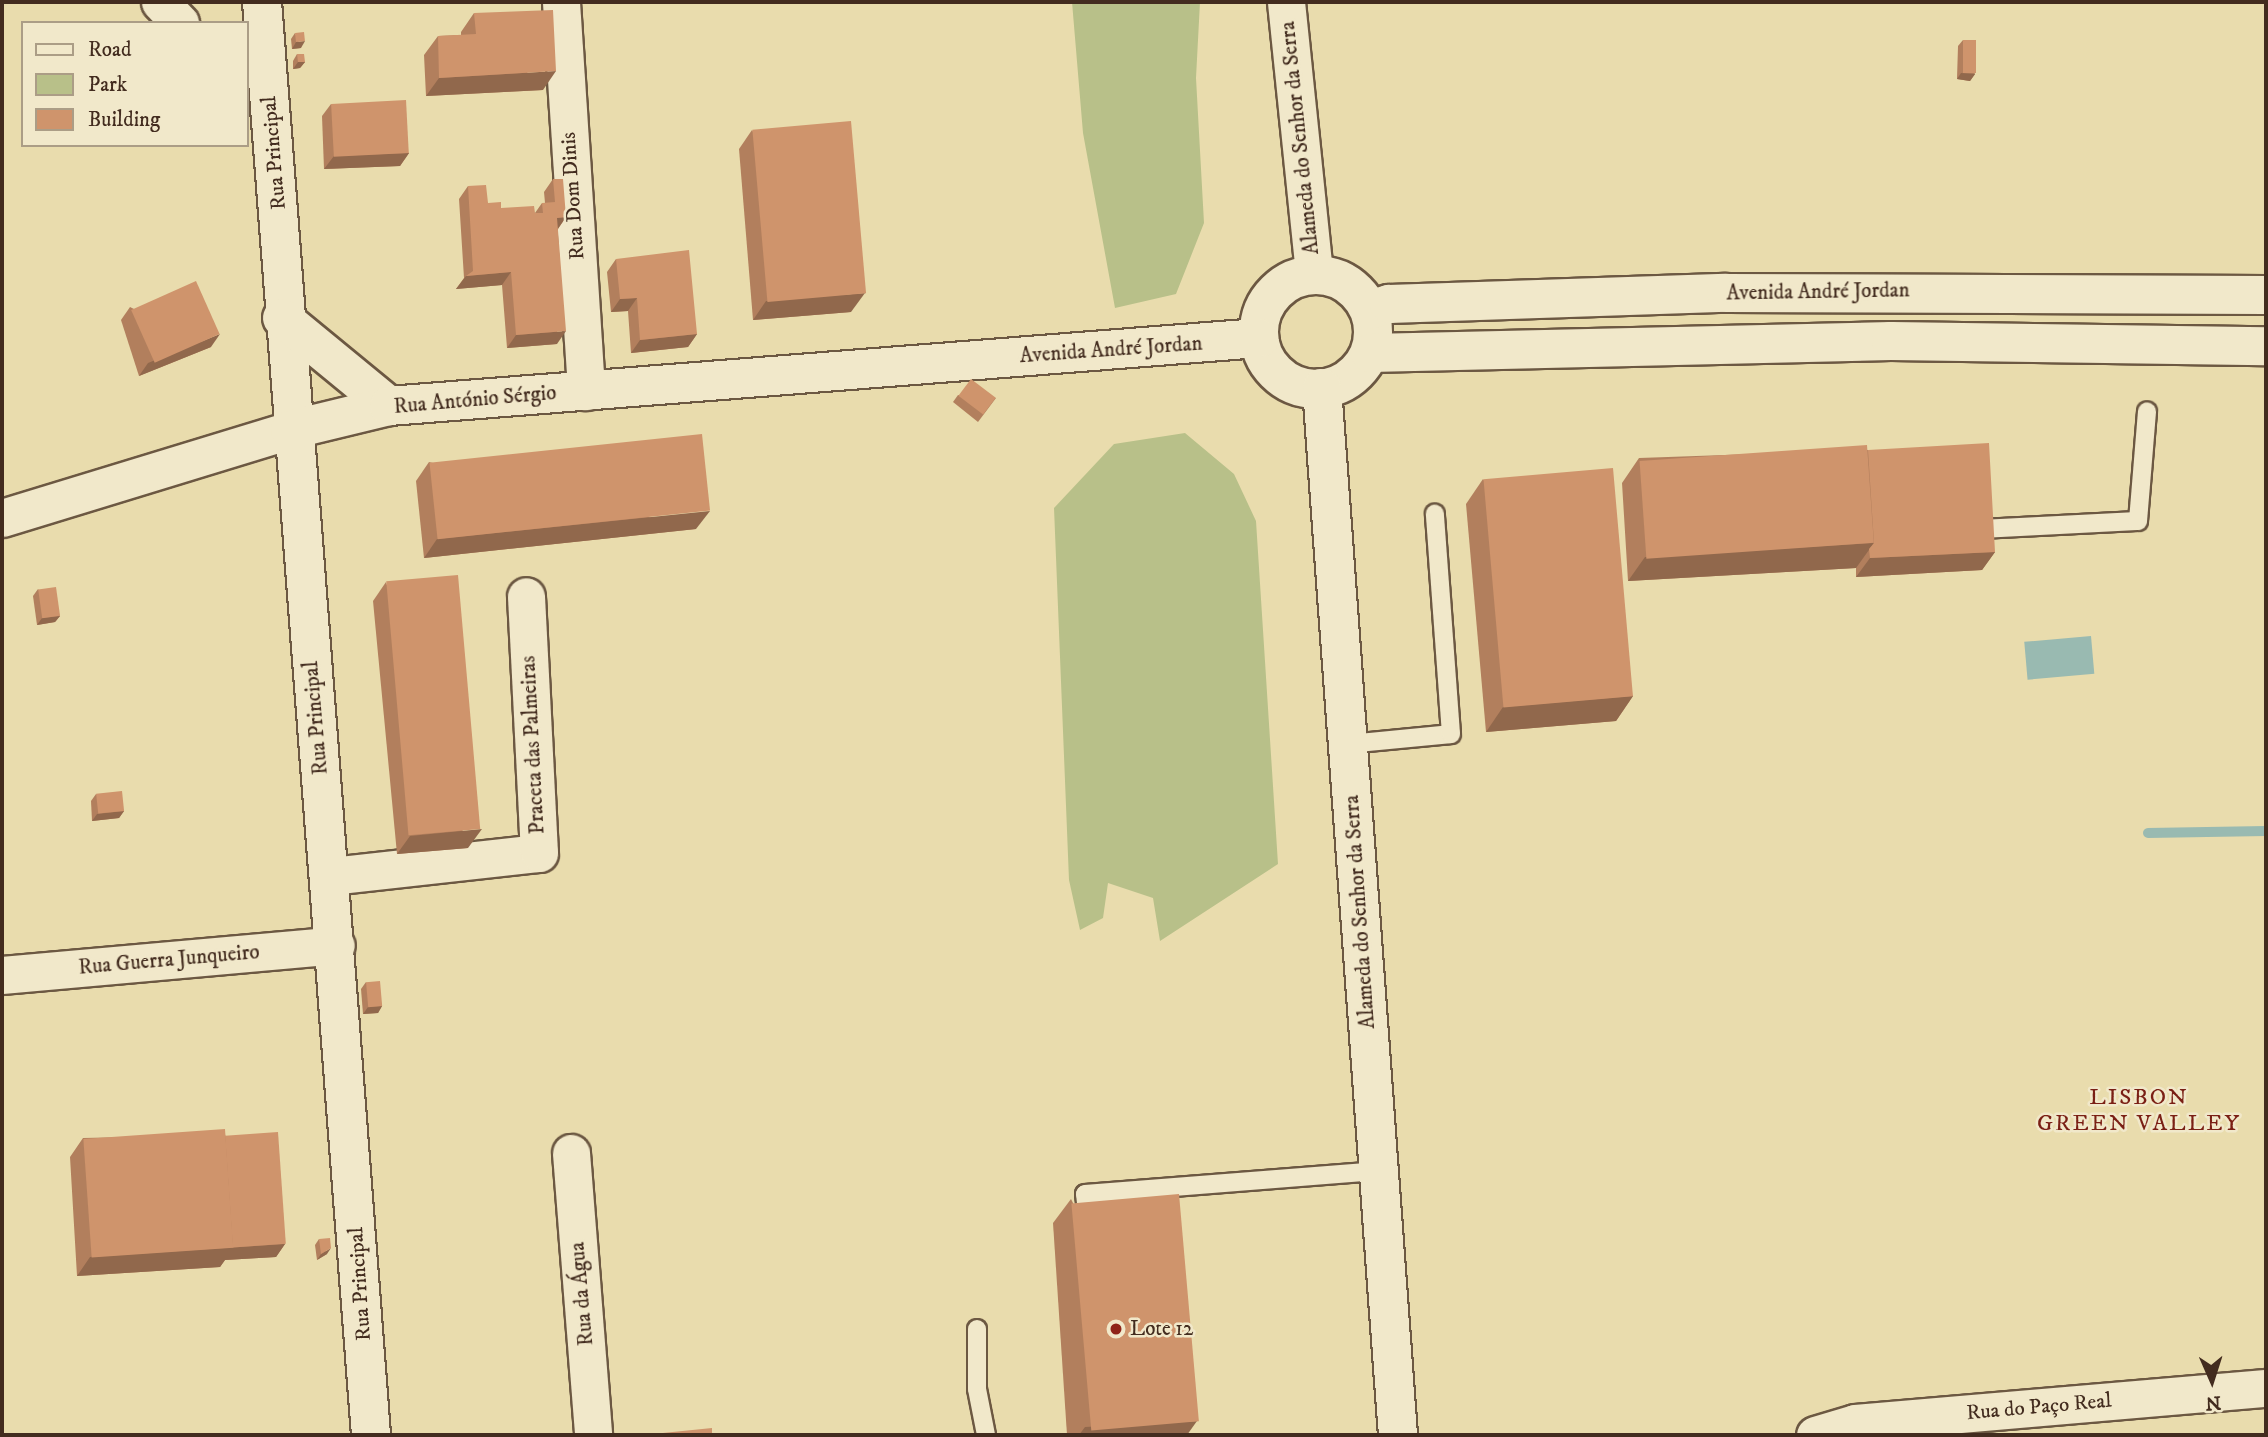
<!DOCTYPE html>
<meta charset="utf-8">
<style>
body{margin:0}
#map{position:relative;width:2268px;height:1437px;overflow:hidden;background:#e9dcad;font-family:"IM FELL DW Pica",serif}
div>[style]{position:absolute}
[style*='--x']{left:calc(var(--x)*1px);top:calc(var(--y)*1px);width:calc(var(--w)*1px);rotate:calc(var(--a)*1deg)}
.green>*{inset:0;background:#b8c089}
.water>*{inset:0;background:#99bab1;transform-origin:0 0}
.stream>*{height:10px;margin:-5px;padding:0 5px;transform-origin:5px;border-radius:5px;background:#99bab1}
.roads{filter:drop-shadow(2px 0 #6c5842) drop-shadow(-2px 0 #6c5842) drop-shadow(0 2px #6c5842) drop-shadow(0 -2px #6c5842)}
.service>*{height:18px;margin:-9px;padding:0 9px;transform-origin:9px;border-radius:9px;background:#f1e8ca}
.minor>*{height:37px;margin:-18.5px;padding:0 18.5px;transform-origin:18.5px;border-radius:18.5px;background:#f1e8ca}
.tertiary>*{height:38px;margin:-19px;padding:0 19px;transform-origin:19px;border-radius:19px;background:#f1e8ca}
.tertiary>.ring{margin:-19px;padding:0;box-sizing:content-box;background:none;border:38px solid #f1e8ca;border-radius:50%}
.wall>*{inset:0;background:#b27f5d}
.shaded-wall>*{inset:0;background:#91684c}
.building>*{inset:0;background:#cf946c;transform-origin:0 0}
.dots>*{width:19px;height:19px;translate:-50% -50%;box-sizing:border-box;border:4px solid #f1e8ca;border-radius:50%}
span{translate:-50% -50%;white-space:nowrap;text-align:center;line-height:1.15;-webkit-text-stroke:5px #f1e8ca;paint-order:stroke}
.street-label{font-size:21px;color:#432c1f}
.poi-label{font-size:21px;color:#432c1f}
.left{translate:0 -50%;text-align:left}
.neighbourhood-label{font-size:23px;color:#7a1f14;letter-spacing:2px}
.frame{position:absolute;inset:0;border:4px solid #432c1f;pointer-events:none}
.legend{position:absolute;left:21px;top:21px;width:228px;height:126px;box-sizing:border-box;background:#f1e8ca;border:2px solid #ab9d86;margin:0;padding:9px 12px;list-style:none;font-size:21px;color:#432c1f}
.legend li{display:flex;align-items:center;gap:14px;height:35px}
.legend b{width:35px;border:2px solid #ab9d86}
.north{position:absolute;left:2177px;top:1346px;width:70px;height:70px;-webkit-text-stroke:5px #f1e8ca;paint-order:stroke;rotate:177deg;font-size:19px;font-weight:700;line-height:28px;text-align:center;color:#432c1f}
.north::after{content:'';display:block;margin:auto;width:24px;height:32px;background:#432c1f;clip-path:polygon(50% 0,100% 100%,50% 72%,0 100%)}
</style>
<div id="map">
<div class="green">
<i style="clip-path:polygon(1072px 2px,1200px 2px,1196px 78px,1204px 223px,1176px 294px,1115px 308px,1083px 133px)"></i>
<i style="clip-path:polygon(1185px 433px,1234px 474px,1256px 521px,1278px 864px,1160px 941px,1153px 898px,1108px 883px,1103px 918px,1080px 930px,1069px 880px,1054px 508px,1114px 444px)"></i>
</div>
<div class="water">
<i style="left:2091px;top:636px;width:38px;height:67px;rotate:85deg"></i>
</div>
<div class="stream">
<i style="--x:2148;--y:833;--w:118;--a:-1"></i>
</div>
<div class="roads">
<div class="service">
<i style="--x:1980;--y:529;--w:158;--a:-2.9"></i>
<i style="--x:2138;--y:521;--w:110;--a:-85.3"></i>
<i style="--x:1348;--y:744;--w:103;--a:-5.5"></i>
<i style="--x:1451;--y:734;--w:221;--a:-94.2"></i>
<i style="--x:1088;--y:1222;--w:28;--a:-96"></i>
<i style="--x:1085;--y:1194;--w:295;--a:-4.5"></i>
<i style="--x:977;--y:1329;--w:60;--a:90"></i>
<i style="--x:977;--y:1389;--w:47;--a:78.9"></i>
</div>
<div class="minor">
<i style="--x:160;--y:2;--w:29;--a:46"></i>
<i style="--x:561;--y:2;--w:390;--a:86.3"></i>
<i style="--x:1286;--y:2;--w:273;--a:84.1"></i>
<i style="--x:2;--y:518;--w:301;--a:-17"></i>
<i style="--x:330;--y:876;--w:210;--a:-6.3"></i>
<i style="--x:539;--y:853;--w:257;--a:-92.9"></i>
<i style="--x:2;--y:975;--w:335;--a:-5.1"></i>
<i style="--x:571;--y:1153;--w:283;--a:85.5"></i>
<i style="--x:1815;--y:1435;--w:42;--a:-16.7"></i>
<i style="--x:1855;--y:1423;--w:412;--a:-4.9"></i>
</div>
<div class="tertiary">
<i style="--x:262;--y:2;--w:1437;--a:85.65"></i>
<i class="ring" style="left:1259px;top:275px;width:76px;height:76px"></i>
<i style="--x:1370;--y:310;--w:20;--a:-18"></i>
<i style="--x:1389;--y:304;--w:337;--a:-1.9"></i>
<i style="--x:1726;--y:293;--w:540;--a:0.21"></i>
<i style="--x:282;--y:318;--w:139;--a:39.4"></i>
<i style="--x:1370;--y:353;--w:521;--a:-1.32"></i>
<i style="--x:1891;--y:341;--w:375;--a:0.8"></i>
<i style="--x:1322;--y:388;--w:1050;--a:85.85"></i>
<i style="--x:290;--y:430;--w:102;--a:-13.6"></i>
<i style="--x:389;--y:406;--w:873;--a:-4.47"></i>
</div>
</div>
<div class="wall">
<i style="clip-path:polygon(474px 13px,543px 90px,426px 96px,424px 55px,438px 36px,461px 35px,461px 32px)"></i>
<i style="clip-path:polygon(295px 33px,301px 48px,292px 49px,291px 39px)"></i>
<i style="clip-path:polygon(1963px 40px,1975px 74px,1970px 81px,1957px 79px,1958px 46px)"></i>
<i style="clip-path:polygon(297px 54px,305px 62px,300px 68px,293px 69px,293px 61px)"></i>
<i style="clip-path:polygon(331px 104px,409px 153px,400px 166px,324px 169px,322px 116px)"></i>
<i style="clip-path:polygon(752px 130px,851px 312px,753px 320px,739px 149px)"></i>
<i style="clip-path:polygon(553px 179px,566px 217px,558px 229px,557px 344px,507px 348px,502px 285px,456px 289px,464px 278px,459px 199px,468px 186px,488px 203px,501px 208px,535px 213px,542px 203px,545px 203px,544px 192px)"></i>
<i style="clip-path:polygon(616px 259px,697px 334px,688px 347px,631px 353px,628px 311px,611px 312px,607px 272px)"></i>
<i style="clip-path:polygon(130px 307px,211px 347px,139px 376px,121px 320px)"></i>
<i style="clip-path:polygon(958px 395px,996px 398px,978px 422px,953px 402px)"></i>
<i style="clip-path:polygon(1868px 450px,1995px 552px,1982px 570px,1856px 577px,1856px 568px,1628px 581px,1622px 483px,1639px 458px)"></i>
<i style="clip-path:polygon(429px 462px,696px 529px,424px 558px,416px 481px)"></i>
<i style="clip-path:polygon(1483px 479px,1633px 696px,1616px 721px,1486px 732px,1466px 504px)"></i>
<i style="clip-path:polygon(386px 582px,468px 848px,397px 854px,373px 601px)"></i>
<i style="clip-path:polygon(38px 589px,60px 616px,55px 622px,37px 625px,33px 596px)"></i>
<i style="clip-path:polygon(96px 794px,124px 811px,119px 818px,92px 821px,91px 801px)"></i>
<i style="clip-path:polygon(366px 982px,382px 1006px,378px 1013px,363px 1014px,361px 989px)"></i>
<i style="clip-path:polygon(225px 1135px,285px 1244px,276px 1257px,225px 1260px,220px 1267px,77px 1276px,70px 1157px,83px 1138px)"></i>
<i style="clip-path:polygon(1071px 1199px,1187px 1435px,1067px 1435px,1053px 1223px)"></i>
<i style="clip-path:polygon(319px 1239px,327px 1254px,317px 1260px,315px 1245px)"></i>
</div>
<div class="shaded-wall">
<i style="clip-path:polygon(305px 41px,301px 48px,292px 49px,296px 42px)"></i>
<i style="clip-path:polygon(298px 62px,305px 62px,300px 68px,293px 69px)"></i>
<i style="clip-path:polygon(556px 71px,543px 90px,426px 96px,439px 78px)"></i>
<i style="clip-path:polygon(1961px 73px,1975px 74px,1970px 81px,1957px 79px)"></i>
<i style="clip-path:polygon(409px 153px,400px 166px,324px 169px,334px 156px)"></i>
<i style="clip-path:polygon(566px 217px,557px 230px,557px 218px)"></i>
<i style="clip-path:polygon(511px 272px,502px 285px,456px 289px,466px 276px)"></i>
<i style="clip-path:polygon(865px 293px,851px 312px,753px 320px,766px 301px)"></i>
<i style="clip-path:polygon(637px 298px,628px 311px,611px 312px,620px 299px)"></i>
<i style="clip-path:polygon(566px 331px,557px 344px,507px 348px,516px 335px)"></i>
<i style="clip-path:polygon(220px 334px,211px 347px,139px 376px,148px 363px)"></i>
<i style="clip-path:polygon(697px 334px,688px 347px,631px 353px,640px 340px)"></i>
<i style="clip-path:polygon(710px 511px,696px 529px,424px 558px,437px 539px)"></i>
<i style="clip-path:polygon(1874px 543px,1856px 568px,1628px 581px,1645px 557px)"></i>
<i style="clip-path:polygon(1995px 552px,1982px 570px,1856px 577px,1870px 558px)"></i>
<i style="clip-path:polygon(60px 616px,55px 622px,37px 625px,42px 618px)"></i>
<i style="clip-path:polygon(1633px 696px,1616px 721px,1486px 732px,1503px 707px)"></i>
<i style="clip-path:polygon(124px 811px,119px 818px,92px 821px,97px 814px)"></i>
<i style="clip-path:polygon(482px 829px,468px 848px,397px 854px,410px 836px)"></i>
<i style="clip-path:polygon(382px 1006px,378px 1013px,363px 1014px,368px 1007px)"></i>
<i style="clip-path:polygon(285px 1244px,276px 1257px,225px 1260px,220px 1267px,77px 1276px,90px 1257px)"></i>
<i style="clip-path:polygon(331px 1248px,327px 1254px,317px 1260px,321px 1254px)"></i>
<i style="clip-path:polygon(1197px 1421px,1187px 1435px,1079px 1435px,1085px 1427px)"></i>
</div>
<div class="building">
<i style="clip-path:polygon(553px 10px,556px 71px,439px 78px,438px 36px,476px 34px,474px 13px)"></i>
<i style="left:304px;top:32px;width:9px;height:9px;rotate:84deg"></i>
<i style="left:1963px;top:40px;width:13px;height:33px"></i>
<i style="clip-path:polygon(297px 54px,304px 54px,305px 62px,298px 62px)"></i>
<i style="left:406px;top:100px;width:53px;height:75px;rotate:87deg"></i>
<i style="left:851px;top:121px;width:173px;height:99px;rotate:85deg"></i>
<i style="clip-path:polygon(553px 179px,563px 179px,566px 217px,557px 218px,566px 331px,516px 335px,511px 272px,466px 276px,473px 271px,468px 186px,486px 185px,488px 203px,501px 202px,501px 208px,534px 206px,535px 213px,543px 213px,542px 203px,555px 202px)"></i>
<i style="clip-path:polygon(689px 250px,697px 334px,640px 340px,637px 298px,620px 299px,616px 259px)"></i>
<i style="left:196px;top:281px;width:58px;height:71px;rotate:66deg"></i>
<i style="left:971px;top:379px;width:31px;height:21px;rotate:37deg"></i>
<i style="left:702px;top:434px;width:77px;height:274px;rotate:84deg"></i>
<i style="clip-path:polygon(1989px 443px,1995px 552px,1870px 558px,1869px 549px,1874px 543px,1868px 450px)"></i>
<i style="left:1867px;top:445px;width:98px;height:228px;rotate:86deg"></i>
<i style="left:1613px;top:468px;width:229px;height:130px;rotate:85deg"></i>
<i style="left:458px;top:575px;width:255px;height:72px;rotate:85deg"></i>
<i style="left:56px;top:587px;width:29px;height:18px;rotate:82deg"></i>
<i style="left:122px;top:791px;width:20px;height:26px;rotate:84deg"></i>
<i style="left:380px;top:981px;width:25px;height:14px;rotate:85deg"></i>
<i style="left:225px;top:1129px;width:119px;height:142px;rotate:86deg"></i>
<i style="left:278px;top:1132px;width:112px;height:53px;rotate:86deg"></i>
<i style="left:1179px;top:1194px;width:228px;height:108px;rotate:85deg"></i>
<i style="clip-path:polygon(330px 1238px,331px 1248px,321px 1254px,319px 1239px)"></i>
<i style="clip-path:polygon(712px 1428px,712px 1435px,653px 1435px,653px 1434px)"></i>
</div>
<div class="dots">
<i style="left:1116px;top:1329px;background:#8f2418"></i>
</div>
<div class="street-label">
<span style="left:1300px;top:138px;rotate:-96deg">Alameda do Senhor da Serra</span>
<span style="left:274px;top:153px;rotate:-95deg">Rua Principal</span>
<span style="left:573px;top:196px;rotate:-94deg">Rua Dom Dinis</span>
<span style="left:1818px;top:292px;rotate:-1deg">Avenida André Jordan</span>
<span style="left:1111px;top:350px;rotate:-4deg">Avenida André Jordan</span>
<span style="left:475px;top:400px;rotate:-5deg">Rua António Sérgio</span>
<span style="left:316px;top:718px;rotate:-95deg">Rua Principal</span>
<span style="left:533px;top:745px;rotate:-93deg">Praceta das Palmeiras</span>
<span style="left:1360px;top:912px;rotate:-94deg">Alameda do Senhor da Serra</span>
<span style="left:169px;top:960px;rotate:-5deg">Rua Guerra Junqueiro</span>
<span style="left:360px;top:1284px;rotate:-94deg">Rua Principal</span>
<span style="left:582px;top:1294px;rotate:-95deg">Rua da Água</span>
<span style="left:2039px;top:1407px;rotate:-5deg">Rua do Paço Real</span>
</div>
<div class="poi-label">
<span class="left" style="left:1130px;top:1329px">Lote 12</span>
</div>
<div class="neighbourhood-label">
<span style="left:2139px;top:1111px">LISBON<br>GREEN VALLEY</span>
</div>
<div class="frame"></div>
<ul class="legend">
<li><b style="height:9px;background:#f1e8ca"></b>Road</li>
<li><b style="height:19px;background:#b8c089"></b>Park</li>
<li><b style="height:19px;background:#cf946c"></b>Building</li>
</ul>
<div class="north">N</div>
</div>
